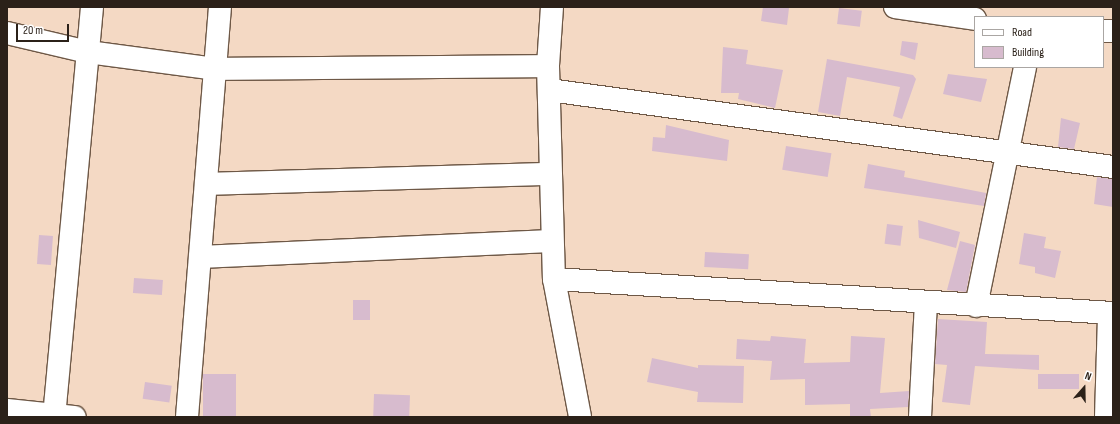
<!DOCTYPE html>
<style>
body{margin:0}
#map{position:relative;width:1120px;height:424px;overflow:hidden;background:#f4d9c4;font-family:"Sofia Sans Condensed",sans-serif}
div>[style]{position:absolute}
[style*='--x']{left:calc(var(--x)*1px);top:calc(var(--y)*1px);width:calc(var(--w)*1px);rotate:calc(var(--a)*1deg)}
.building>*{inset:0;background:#d7bbce;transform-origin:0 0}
.roads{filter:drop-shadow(1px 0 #6e5846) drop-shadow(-1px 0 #6e5846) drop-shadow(0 1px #6e5846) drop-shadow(0 -1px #6e5846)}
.minor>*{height:22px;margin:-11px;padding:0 11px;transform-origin:11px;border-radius:11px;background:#fff}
span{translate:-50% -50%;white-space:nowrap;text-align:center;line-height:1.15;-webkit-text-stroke:3px #fff;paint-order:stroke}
.frame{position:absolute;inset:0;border:8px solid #2b2119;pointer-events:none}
.legend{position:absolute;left:974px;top:16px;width:130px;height:52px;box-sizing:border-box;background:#fff;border:1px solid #aaa6a3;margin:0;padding:5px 7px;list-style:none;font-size:12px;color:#2b2119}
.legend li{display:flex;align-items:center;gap:8px;height:20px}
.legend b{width:20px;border:1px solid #aaa6a3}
.north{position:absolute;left:1064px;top:368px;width:40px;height:40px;-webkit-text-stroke:3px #fff;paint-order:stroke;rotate:20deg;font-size:11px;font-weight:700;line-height:16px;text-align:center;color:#2b2119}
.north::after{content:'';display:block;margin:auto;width:14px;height:18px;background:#2b2119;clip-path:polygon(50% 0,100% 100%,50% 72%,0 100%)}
.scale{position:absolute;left:16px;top:24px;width:53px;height:18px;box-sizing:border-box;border:2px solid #2b2119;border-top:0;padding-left:5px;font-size:12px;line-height:14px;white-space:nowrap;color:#2b2119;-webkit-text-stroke:3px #fff;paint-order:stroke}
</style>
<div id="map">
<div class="building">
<i style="clip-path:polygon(763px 7px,789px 8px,787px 25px,761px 21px)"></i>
<i style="left:839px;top:8px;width:23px;height:16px;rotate:7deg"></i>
<i style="clip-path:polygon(902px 41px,918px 43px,915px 60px,900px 55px)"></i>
<i style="clip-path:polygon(723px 47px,748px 50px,746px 64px,783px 70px,775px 108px,738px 99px,739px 93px,721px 93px)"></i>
<i style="clip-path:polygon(827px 59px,913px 75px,916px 79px,902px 119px,893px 116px,900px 87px,847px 77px,840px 116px,818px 112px)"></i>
<i style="clip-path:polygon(948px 74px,987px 79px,981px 102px,943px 94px)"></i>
<i style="clip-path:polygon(1061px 118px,1080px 123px,1074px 149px,1058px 147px)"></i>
<i style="clip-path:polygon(666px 125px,729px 140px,727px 161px,652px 151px,653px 137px,665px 138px)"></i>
<i style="left:786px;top:146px;width:46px;height:24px;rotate:9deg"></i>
<i style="clip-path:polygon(868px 164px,905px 171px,904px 177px,986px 193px,984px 206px,864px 188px)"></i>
<i style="clip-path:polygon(1097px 177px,1113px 179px,1113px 207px,1094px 204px)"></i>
<i style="clip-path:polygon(918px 220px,960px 232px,956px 248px,919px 238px)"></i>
<i style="left:887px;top:224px;width:16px;height:20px;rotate:7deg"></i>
<i style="clip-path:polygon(1024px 233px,1046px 237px,1044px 248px,1061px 251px,1055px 278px,1035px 273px,1035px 267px,1019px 264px)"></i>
<i style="left:39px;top:235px;width:14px;height:29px;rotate:4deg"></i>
<i style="clip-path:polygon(960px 241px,975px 245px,966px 292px,947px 290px)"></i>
<i style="left:705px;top:252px;width:44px;height:15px;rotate:3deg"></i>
<i style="left:134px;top:278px;width:29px;height:15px;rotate:4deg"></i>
<i style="left:370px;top:300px;width:20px;height:17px;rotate:90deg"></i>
<i style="clip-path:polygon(938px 319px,987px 322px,985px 354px,1039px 355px,1039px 370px,975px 366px,970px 405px,942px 402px,947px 365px,935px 364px)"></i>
<i style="clip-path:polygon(771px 336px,806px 339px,804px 363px,850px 362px,851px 336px,885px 338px,880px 393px,909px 391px,908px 407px,870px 409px,871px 417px,850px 417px,850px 404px,805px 405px,805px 379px,770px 380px,772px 361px,736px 359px,737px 339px,770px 341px)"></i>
<i style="clip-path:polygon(652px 358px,698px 368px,698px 365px,744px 366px,743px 403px,697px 402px,698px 392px,647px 382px)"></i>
<i style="left:203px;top:374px;width:33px;height:43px"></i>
<i style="left:1038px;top:374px;width:41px;height:15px"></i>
<i style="left:145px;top:382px;width:27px;height:17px;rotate:8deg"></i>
<i style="left:374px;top:394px;width:36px;height:23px;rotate:2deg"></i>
</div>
<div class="roads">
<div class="minor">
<i style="--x:552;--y:7;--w:59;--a:93.9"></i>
<i style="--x:548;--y:66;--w:213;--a:88.4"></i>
<i style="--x:554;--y:279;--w:140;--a:79.3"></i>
<i style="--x:895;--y:7;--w:81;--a:8.5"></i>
<i style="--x:1103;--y:31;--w:10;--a:0"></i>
<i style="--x:7;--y:33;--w:83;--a:13.2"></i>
<i style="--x:88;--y:52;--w:128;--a:7.6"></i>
<i style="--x:215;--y:69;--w:333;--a:-0.5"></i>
<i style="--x:549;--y:90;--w:569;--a:7.77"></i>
<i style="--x:206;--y:184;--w:344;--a:-1.7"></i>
<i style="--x:200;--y:257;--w:351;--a:-2.6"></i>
<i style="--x:554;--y:279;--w:560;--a:3.48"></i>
<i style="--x:976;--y:306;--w:244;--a:-78.4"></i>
<i style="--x:7;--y:410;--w:68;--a:5.9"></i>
<i style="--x:54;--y:417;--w:412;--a:-84.7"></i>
<i style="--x:187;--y:417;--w:411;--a:-85.4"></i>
<i style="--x:920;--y:417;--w:114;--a:-87"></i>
<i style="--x:1106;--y:417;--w:104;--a:-88.3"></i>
</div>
</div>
<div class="frame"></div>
<ul class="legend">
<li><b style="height:5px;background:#fff"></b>Road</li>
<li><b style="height:11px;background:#d7bbce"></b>Building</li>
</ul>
<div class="north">N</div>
<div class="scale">20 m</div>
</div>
